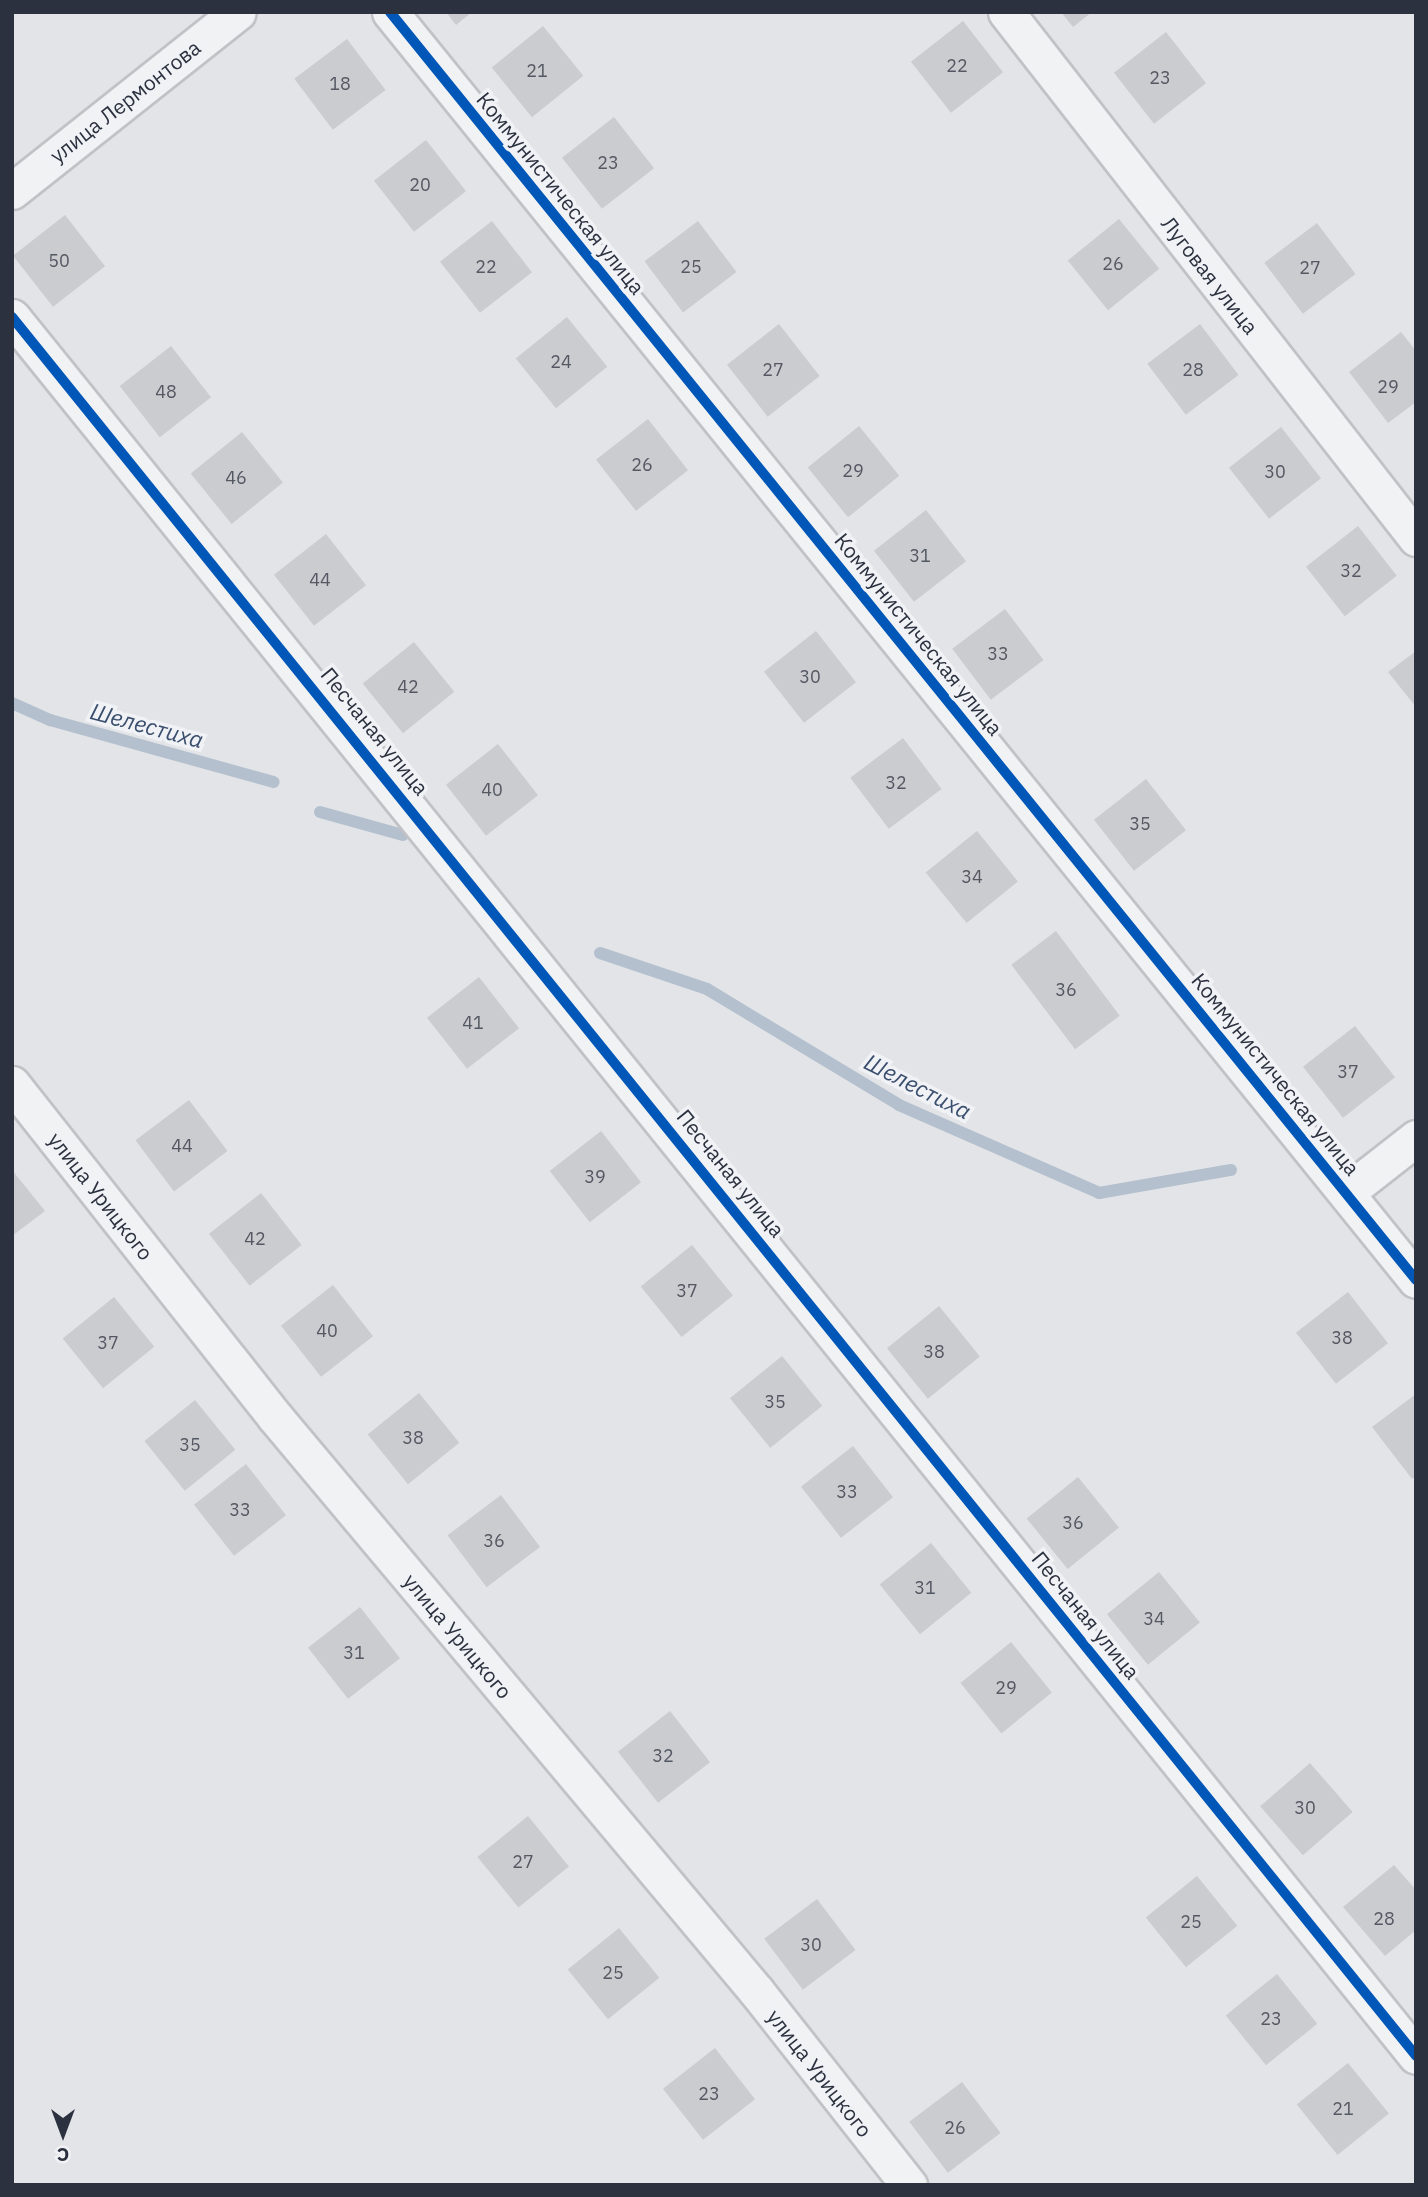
<!DOCTYPE html>
<meta charset="utf-8">
<style>
body{margin:0}
#map{position:relative;width:1428px;height:2197px;overflow:hidden;background:#e2e4e7;font-family:"IBM Plex Sans",sans-serif}
div>[style]{position:absolute}
[style*='--x']{left:calc(var(--x)*1px);top:calc(var(--y)*1px);width:calc(var(--w)*1px);rotate:calc(var(--a)*1deg)}
.stream>*{height:12px;margin:-6px;padding:0 6px;transform-origin:6px;border-radius:6px;background:#b4c0ce}
.building>*{inset:0;background:#cbcccf;transform-origin:0 0}
.roads{filter:drop-shadow(2px 0 #c1c2c5) drop-shadow(-2px 0 #c1c2c5) drop-shadow(0 2px #c1c2c5) drop-shadow(0 -2px #c1c2c5)}
.minor>*{height:35px;margin:-17.5px;padding:0 17.5px;transform-origin:17.5px;border-radius:17.5px;background:#f1f2f4}
.cycleway>*{height:10px;margin:-5px;padding:0 5px;transform-origin:5px;border-radius:5px;background:#0057b8}
span{translate:-50% -50%;white-space:nowrap;text-align:center;line-height:1.15;-webkit-text-stroke:7px #f0f2f6;paint-order:stroke}
.number-label{font-size:18px;color:#545863}
.number-label span{-webkit-text-stroke-width:0}
.street-label{font-size:21px;color:#2b313e}
.water-label{font-size:23px;color:#3a4e6d;font-style:italic}
.frame{position:absolute;inset:0;border:14px solid #2b313e;pointer-events:none}
.north{position:absolute;left:28px;top:2099px;width:70px;height:70px;-webkit-text-stroke:5px #f0f2f6;paint-order:stroke;rotate:180deg;font-size:19px;font-weight:700;line-height:28px;text-align:center;color:#2b313e}
.north::after{content:'';display:block;margin:auto;width:24px;height:32px;background:#2b313e;clip-path:polygon(50% 0,100% 100%,50% 72%,0 100%)}
</style>
<div id="map">
<div class="stream">
<i style="--x:12;--y:703;--w:42;--a:24.1"></i>
<i style="--x:50;--y:720;--w:232;--a:15.5"></i>
<i style="--x:320;--y:812;--w:86;--a:15.5"></i>
<i style="--x:600;--y:953;--w:113;--a:18.6"></i>
<i style="--x:707;--y:989;--w:224;--a:31.1"></i>
<i style="--x:899;--y:1105;--w:219;--a:23.7"></i>
<i style="--x:1099;--y:1193;--w:134;--a:-9.9"></i>
</div>
<div class="building">
<i style="clip-path:polygon(446px 12px,472px 12px,456px 25px)"></i>
<i style="clip-path:polygon(1061px 12px,1092px 12px,1073px 27px)"></i>
<i style="left:963px;top:21px;width:65px;height:66px;rotate:52deg"></i>
<i style="left:543px;top:26px;width:64px;height:66px;rotate:51deg"></i>
<i style="left:1166px;top:32px;width:65px;height:66px;rotate:52deg"></i>
<i style="left:347px;top:39px;width:64px;height:66px;rotate:53deg"></i>
<i style="left:614px;top:117px;width:65px;height:66px;rotate:52deg"></i>
<i style="left:426px;top:140px;width:65px;height:66px;rotate:52deg"></i>
<i style="left:65px;top:215px;width:65px;height:66px;rotate:52deg"></i>
<i style="left:1119px;top:219px;width:64px;height:66px;rotate:51deg"></i>
<i style="left:492px;top:221px;width:65px;height:66px;rotate:52deg"></i>
<i style="left:698px;top:221px;width:64px;height:67px;rotate:53deg"></i>
<i style="left:1317px;top:223px;width:64px;height:66px;rotate:53deg"></i>
<i style="left:567px;top:317px;width:64px;height:66px;rotate:51deg"></i>
<i style="left:779px;top:324px;width:66px;height:66px;rotate:52deg"></i>
<i style="left:1200px;top:324px;width:64px;height:66px;rotate:53deg"></i>
<i style="clip-path:polygon(1401px 332px,1416px 351px,1416px 402px,1388px 423px,1349px 372px)"></i>
<i style="left:171px;top:346px;width:65px;height:65px;rotate:52deg"></i>
<i style="left:648px;top:419px;width:65px;height:66px;rotate:52deg"></i>
<i style="left:859px;top:426px;width:64px;height:66px;rotate:51deg"></i>
<i style="left:1281px;top:427px;width:65px;height:66px;rotate:52deg"></i>
<i style="left:242px;top:432px;width:65px;height:66px;rotate:51deg"></i>
<i style="left:926px;top:510px;width:65px;height:66px;rotate:52deg"></i>
<i style="left:1358px;top:526px;width:63px;height:66px;rotate:52deg"></i>
<i style="left:326px;top:534px;width:65px;height:66px;rotate:52deg"></i>
<i style="left:1005px;top:609px;width:64px;height:66px;rotate:53deg"></i>
<i style="left:816px;top:631px;width:65px;height:66px;rotate:52deg"></i>
<i style="left:414px;top:642px;width:64px;height:66px;rotate:51deg"></i>
<i style="clip-path:polygon(1416px 651px,1416px 707px,1388px 672px)"></i>
<i style="left:903px;top:738px;width:64px;height:66px;rotate:53deg"></i>
<i style="left:498px;top:744px;width:65px;height:66px;rotate:52deg"></i>
<i style="left:1146px;top:779px;width:65px;height:66px;rotate:52deg"></i>
<i style="left:977px;top:831px;width:65px;height:66px;rotate:51deg"></i>
<i style="left:1056px;top:931px;width:106px;height:56px;rotate:53deg"></i>
<i style="left:479px;top:977px;width:65px;height:66px;rotate:52deg"></i>
<i style="left:1355px;top:1026px;width:65px;height:66px;rotate:52deg"></i>
<i style="left:189px;top:1100px;width:64px;height:67px;rotate:53deg"></i>
<i style="left:601px;top:1131px;width:65px;height:65px;rotate:52deg"></i>
<i style="clip-path:polygon(12px 1170px,45px 1211px,12px 1236px)"></i>
<i style="left:261px;top:1193px;width:66px;height:66px;rotate:52deg"></i>
<i style="left:692px;top:1245px;width:65px;height:66px;rotate:51deg"></i>
<i style="left:333px;top:1285px;width:65px;height:66px;rotate:52deg"></i>
<i style="left:1348px;top:1292px;width:65px;height:66px;rotate:52deg"></i>
<i style="left:114px;top:1297px;width:64px;height:66px;rotate:51deg"></i>
<i style="left:939px;top:1306px;width:65px;height:67px;rotate:51deg"></i>
<i style="left:782px;top:1356px;width:64px;height:67px;rotate:51deg"></i>
<i style="left:419px;top:1393px;width:64px;height:66px;rotate:51deg"></i>
<i style="clip-path:polygon(1416px 1394px,1416px 1476px,1412px 1479px,1372px 1427px)"></i>
<i style="left:195px;top:1400px;width:64px;height:65px;rotate:51deg"></i>
<i style="left:853px;top:1446px;width:65px;height:66px;rotate:52deg"></i>
<i style="left:246px;top:1464px;width:65px;height:66px;rotate:52deg"></i>
<i style="left:1078px;top:1477px;width:65px;height:66px;rotate:51deg"></i>
<i style="left:501px;top:1495px;width:65px;height:67px;rotate:53deg"></i>
<i style="left:931px;top:1543px;width:64px;height:66px;rotate:51deg"></i>
<i style="left:1159px;top:1572px;width:65px;height:67px;rotate:51deg"></i>
<i style="left:360px;top:1607px;width:65px;height:66px;rotate:52deg"></i>
<i style="left:1011px;top:1642px;width:65px;height:65px;rotate:51deg"></i>
<i style="left:670px;top:1711px;width:65px;height:66px;rotate:52deg"></i>
<i style="left:1310px;top:1763px;width:65px;height:66px;rotate:49deg"></i>
<i style="left:528px;top:1816px;width:65px;height:65px;rotate:51deg"></i>
<i style="clip-path:polygon(1394px 1865px,1416px 1890px,1416px 1930px,1385px 1956px,1343px 1907px)"></i>
<i style="left:1197px;top:1876px;width:64px;height:66px;rotate:51deg"></i>
<i style="left:817px;top:1899px;width:64px;height:66px;rotate:53deg"></i>
<i style="left:619px;top:1928px;width:64px;height:66px;rotate:51deg"></i>
<i style="left:1277px;top:1974px;width:64px;height:66px;rotate:51deg"></i>
<i style="left:715px;top:2048px;width:65px;height:66px;rotate:52deg"></i>
<i style="left:1348px;top:2063px;width:65px;height:66px;rotate:51deg"></i>
<i style="left:962px;top:2082px;width:64px;height:66px;rotate:53deg"></i>
</div>
<div class="roads">
<div class="minor">
<i style="--x:390;--y:12;--w:1631;--a:51.02"></i>
<i style="--x:1006;--y:12;--w:667;--a:52.06"></i>
<i style="--x:12;--y:191;--w:288;--a:-38.4"></i>
<i style="--x:12;--y:317;--w:2235;--a:51.08"></i>
<i style="--x:12;--y:1084;--w:424;--a:51.7"></i>
<i style="--x:275;--y:1417;--w:750;--a:50.03"></i>
<i style="--x:757;--y:1992;--w:246;--a:51.8"></i>
<i style="--x:1347;--y:1192;--w:88;--a:-38"></i>
</div>
</div>
<div class="cycleway">
<i style="--x:390;--y:12;--w:1631;--a:51.02"></i>
<i style="--x:12;--y:317;--w:2235;--a:51.08"></i>
</div>
<div class="number-label">
<span style="left:957px;top:66px">22</span>
<span style="left:537px;top:71px">21</span>
<span style="left:1160px;top:78px">23</span>
<span style="left:340px;top:84px">18</span>
<span style="left:608px;top:163px">23</span>
<span style="left:420px;top:185px">20</span>
<span style="left:59px;top:261px">50</span>
<span style="left:1113px;top:264px">26</span>
<span style="left:486px;top:267px">22</span>
<span style="left:691px;top:267px">25</span>
<span style="left:1310px;top:268px">27</span>
<span style="left:561px;top:362px">24</span>
<span style="left:773px;top:370px">27</span>
<span style="left:1193px;top:370px">28</span>
<span style="left:1388px;top:387px">29</span>
<span style="left:166px;top:392px">48</span>
<span style="left:642px;top:465px">26</span>
<span style="left:853px;top:471px">29</span>
<span style="left:1275px;top:472px">30</span>
<span style="left:236px;top:478px">46</span>
<span style="left:920px;top:556px">31</span>
<span style="left:1351px;top:571px">32</span>
<span style="left:320px;top:580px">44</span>
<span style="left:998px;top:654px">33</span>
<span style="left:810px;top:677px">30</span>
<span style="left:408px;top:687px">42</span>
<span style="left:896px;top:783px">32</span>
<span style="left:492px;top:790px">40</span>
<span style="left:1140px;top:824px">35</span>
<span style="left:972px;top:877px">34</span>
<span style="left:1066px;top:990px">36</span>
<span style="left:473px;top:1023px">41</span>
<span style="left:1348px;top:1072px">37</span>
<span style="left:182px;top:1146px">44</span>
<span style="left:595px;top:1177px">39</span>
<span style="left:255px;top:1239px">42</span>
<span style="left:687px;top:1291px">37</span>
<span style="left:327px;top:1331px">40</span>
<span style="left:1342px;top:1338px">38</span>
<span style="left:108px;top:1343px">37</span>
<span style="left:934px;top:1352px">38</span>
<span style="left:775px;top:1402px">35</span>
<span style="left:413px;top:1438px">38</span>
<span style="left:190px;top:1445px">35</span>
<span style="left:847px;top:1492px">33</span>
<span style="left:240px;top:1510px">33</span>
<span style="left:1073px;top:1523px">36</span>
<span style="left:494px;top:1541px">36</span>
<span style="left:925px;top:1588px">31</span>
<span style="left:1154px;top:1619px">34</span>
<span style="left:354px;top:1653px">31</span>
<span style="left:1006px;top:1688px">29</span>
<span style="left:663px;top:1756px">32</span>
<span style="left:1305px;top:1808px">30</span>
<span style="left:523px;top:1862px">27</span>
<span style="left:1384px;top:1919px">28</span>
<span style="left:1191px;top:1922px">25</span>
<span style="left:811px;top:1945px">30</span>
<span style="left:613px;top:1973px">25</span>
<span style="left:1271px;top:2019px">23</span>
<span style="left:709px;top:2094px">23</span>
<span style="left:1343px;top:2109px">21</span>
<span style="left:955px;top:2128px">26</span>
</div>
<div class="street-label">
<span style="left:125px;top:101px;rotate:-38deg">улица Лермонтова</span>
<span style="left:561px;top:193px;rotate:51deg">Коммунистическая улица</span>
<span style="left:1210px;top:275px;rotate:52deg">Луговая улица</span>
<span style="left:919px;top:634px;rotate:51deg">Коммунистическая улица</span>
<span style="left:375px;top:731px;rotate:51deg">Песчаная улица</span>
<span style="left:1276px;top:1074px;rotate:51deg">Коммунистическая улица</span>
<span style="left:731px;top:1173px;rotate:51deg">Песчаная улица</span>
<span style="left:101px;top:1196px;rotate:52deg">улица Урицкого</span>
<span style="left:1086px;top:1615px;rotate:51deg">Песчаная улица</span>
<span style="left:458px;top:1636px;rotate:50deg">улица Урицкого</span>
<span style="left:820px;top:2073px;rotate:52deg">улица Урицкого</span>
</div>
<div class="water-label">
<span style="left:147px;top:725px;rotate:15deg">Шелестиха</span>
<span style="left:918px;top:1086px;rotate:27deg">Шелестиха</span>
</div>
<div class="frame"></div>
<div class="north">С</div>
</div>
